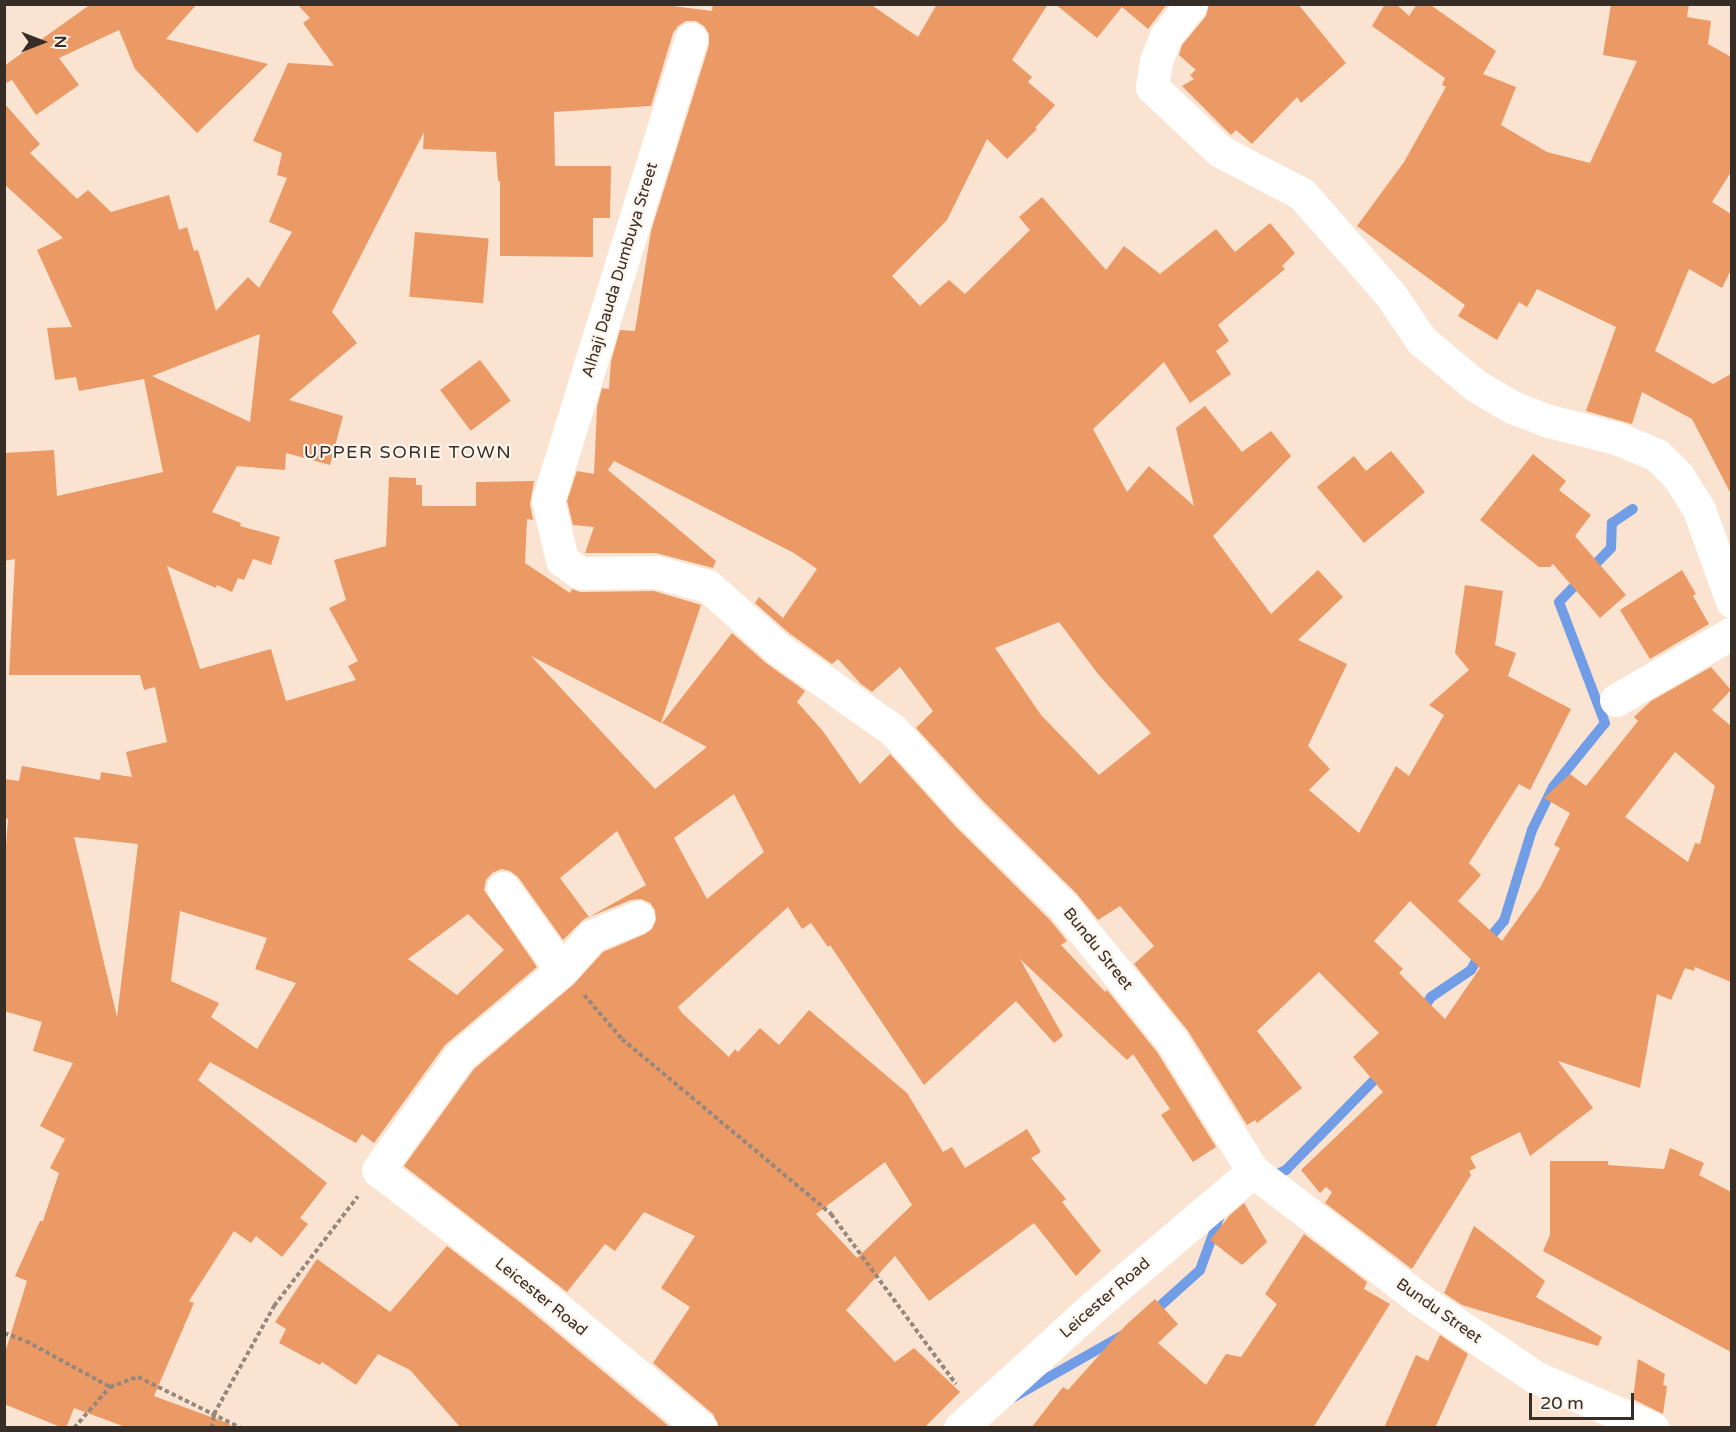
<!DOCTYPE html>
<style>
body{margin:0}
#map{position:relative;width:1736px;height:1432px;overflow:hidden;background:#fae4d1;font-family:"Varela Round",sans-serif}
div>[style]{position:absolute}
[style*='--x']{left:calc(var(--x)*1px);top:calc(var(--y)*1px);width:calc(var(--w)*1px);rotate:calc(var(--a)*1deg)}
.stream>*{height:10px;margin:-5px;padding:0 5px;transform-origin:5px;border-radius:5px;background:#719de7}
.building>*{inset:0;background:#eb9965;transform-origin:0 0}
.path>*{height:4px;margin-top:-2px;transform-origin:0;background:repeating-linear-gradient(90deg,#98887b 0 4.5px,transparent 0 7.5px)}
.minor>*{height:33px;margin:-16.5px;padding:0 16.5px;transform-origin:16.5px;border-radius:16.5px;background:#fff}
span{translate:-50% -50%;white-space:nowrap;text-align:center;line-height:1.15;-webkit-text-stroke:4.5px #fdf4ec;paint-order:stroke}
.street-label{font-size:16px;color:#362d26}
.neighbourhood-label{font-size:18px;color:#362d26;letter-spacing:1.5px}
.frame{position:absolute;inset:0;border:6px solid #362d26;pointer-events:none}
.north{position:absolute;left:12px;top:12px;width:60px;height:60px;-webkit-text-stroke:4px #fdf4ec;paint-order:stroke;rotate:90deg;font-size:16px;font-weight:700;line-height:24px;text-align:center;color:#362d26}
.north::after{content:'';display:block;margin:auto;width:21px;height:27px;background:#362d26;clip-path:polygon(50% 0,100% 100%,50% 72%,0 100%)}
.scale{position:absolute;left:1529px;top:1393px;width:105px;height:27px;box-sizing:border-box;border:3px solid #362d26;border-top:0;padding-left:8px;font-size:18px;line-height:21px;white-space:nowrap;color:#362d26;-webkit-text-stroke:4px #fdf4ec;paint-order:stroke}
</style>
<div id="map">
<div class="stream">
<i style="--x:1420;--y:1013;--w:19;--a:-55"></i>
<i style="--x:1431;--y:997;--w:48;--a:-34"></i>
<i style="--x:1471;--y:970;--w:33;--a:-61"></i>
<i style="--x:1487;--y:941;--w:26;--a:-50"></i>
<i style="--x:1504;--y:921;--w:95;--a:-72.9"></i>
<i style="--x:1532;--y:830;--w:48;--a:-64"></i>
<i style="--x:1553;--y:787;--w:82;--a:-50.9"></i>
<i style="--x:1605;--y:723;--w:129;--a:-110.8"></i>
<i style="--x:1559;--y:602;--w:75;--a:-46.1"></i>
<i style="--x:1611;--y:548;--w:25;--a:-88"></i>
<i style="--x:1612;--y:523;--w:25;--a:-34"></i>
<i style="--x:1271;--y:1177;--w:17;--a:-25"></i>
<i style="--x:1286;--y:1170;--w:139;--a:-45.6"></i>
<i style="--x:1150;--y:1315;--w:67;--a:-42"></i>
<i style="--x:1200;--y:1270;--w:64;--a:-69.9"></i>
<i style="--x:1014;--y:1397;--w:125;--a:-29.6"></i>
</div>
<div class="building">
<i style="clip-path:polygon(91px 4px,197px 4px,166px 39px,268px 64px,197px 133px,135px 69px,119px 30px,59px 58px,79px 85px,36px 115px,12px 80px,6px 83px,4px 66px)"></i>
<i style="clip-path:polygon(evenodd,297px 4px,657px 4px,712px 11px,713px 4px,870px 4px,918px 37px,937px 4px,1048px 4px,1012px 60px,1032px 77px,1028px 82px,1055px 105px,1035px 128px,1037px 129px,1007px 159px,987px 139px,947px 220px,892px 276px,920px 306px,949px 280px,965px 294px,1030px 230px,1019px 217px,1042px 197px,1106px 270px,1124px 246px,1160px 274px,1216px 229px,1235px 252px,1270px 223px,1295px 253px,1282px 266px,1285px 269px,1218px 325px,1229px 341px,1216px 351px,1231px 374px,1190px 403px,1164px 362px,1093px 429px,1127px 492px,1149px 466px,1194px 506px,1176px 428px,1205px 406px,1242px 452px,1271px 431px,1291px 456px,1213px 536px,1271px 614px,1318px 570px,1343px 597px,1298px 640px,1347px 664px,1308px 746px,1330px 769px,1309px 790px,1359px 833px,1396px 766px,1409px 776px,1444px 715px,1429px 705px,1469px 670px,1455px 653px,1465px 585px,1503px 591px,1495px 645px,1516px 653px,1508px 676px,1571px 709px,1530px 790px,1519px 784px,1469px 863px,1481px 875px,1458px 901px,1502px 941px,1540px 888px,1560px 848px,1554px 845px,1570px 813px,1544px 798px,1570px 774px,1586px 786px,1638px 721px,1634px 717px,1651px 701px,1711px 667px,1731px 690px,1712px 710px,1731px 726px,1731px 982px,1695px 967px,1694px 971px,1685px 968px,1671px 1000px,1657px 994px,1640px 1088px,1558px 1061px,1593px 1108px,1530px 1156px,1520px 1132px,1470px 1157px,1476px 1168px,1469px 1171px,1471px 1175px,1412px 1269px,1325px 1203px,1332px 1192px,1326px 1187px,1320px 1193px,1301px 1170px,1383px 1092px,1353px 1057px,1379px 1033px,1319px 972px,1257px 1031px,1302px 1088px,1257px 1123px,1255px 1120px,1247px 1125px,1188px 1031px,1134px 964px,1154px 946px,1120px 906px,1098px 920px,1077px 894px,983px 801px,916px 728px,933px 711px,900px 667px,872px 692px,861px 684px,838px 659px,832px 664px,789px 633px,755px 603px,759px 597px,783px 618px,817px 569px,794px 553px,614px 461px,608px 470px,716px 561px,713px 568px,656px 553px,585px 553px,594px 527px,573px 525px,567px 501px,577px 471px,594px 474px,597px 407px,602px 388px,609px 389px,611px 361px,620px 330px,635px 331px,651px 231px,709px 45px,709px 34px,704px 26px,696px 21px,686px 21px,678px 26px,673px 33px,651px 106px,554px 112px,555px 166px,611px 166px,610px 218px,593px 218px,593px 257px,500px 256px,500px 181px,498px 181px,496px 152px,423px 149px,424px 132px,332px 312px,357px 343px,289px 400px,343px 416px,330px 465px,286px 453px,285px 470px,237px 466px,212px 512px,241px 523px,240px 526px,280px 537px,271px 565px,253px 559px,244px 580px,238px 578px,232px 592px,217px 585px,216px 588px,167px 566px,200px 669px,271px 649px,286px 701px,356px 680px,348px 666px,358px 661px,329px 608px,346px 600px,334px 560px,386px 546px,389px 477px,416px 478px,416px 485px,422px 485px,422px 506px,476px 506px,476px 482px,534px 481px,530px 504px,533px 520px,527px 519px,525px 563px,570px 593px,572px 589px,580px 592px,654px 591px,701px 605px,661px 723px,531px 656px,655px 789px,707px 747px,662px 723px,732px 633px,766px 663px,805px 691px,797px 702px,822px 730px,860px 784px,890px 754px,956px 827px,1050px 920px,1067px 941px,1061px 945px,1105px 992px,1107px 990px,1157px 1052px,1216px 1147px,1193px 1162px,1161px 1115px,1170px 1109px,1133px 1054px,1127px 1060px,1020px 959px,1063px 1036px,1054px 1043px,1016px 1001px,924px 1085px,830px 945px,828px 947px,811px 923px,802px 929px,788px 907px,678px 1007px,682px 1013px,729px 1057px,735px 1049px,738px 1052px,760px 1028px,779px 1045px,809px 1010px,907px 1093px,943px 1152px,952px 1147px,965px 1168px,1027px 1129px,1041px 1152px,1031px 1158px,1066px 1199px,1062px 1202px,1101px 1251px,1076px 1276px,1034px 1223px,929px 1301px,895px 1256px,846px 1310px,895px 1362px,914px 1348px,960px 1392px,924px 1428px,719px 1428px,713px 1414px,653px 1363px,690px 1307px,661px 1288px,695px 1236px,644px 1212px,615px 1251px,605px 1244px,567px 1292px,404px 1166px,474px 1069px,574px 984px,603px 952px,645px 934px,652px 929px,656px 920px,655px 910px,650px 903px,641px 899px,631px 900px,584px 919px,563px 940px,518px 877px,510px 871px,501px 869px,492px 873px,486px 880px,484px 890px,537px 967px,445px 1045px,374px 1143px,362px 1134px,356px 1143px,210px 1062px,198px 1080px,327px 1183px,300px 1218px,308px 1224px,282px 1257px,256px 1236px,251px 1243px,234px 1231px,189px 1301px,194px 1303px,154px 1396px,230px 1424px,229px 1428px,128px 1428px,74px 1408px,66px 1428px,63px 1428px,4px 1404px,4px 1356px,27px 1281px,15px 1276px,40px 1221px,43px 1221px,59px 1173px,50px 1168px,65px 1139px,40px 1126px,73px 1063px,33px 1051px,42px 1022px,4px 1011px,4px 870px,8px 819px,4px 818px,4px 779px,19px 781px,22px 766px,100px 780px,101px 772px,132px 777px,126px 752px,167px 742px,155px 687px,144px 690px,140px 675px,9px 675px,15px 559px,4px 561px,4px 453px,54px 450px,57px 496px,163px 472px,144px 379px,79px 391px,76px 377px,55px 380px,47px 328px,72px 327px,37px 250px,63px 238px,4px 184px,4px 103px,40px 144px,30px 153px,77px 199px,88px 190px,111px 212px,169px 195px,179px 230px,187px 227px,194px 251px,198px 250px,216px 311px,248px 277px,259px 288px,292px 232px,269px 222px,287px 178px,277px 175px,282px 153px,253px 141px,288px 63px,334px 66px,303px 23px,310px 18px,297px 4px,260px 334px,250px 422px,152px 376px,260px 334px,297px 4px,1059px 622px,1098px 674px,1151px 733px,1099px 775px,1041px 715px,995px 648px,1059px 622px,297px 4px,1675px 752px,1715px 786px,1700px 844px,1695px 843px,1688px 862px,1625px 817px,1675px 752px,297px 4px,734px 794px,764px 852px,707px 899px,674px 838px,734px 794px,297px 4px,617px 831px,646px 885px,589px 917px,560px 878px,617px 831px,297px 4px,74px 837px,138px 844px,117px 1017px,74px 837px,297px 4px,1410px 901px,1480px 968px,1445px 1019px,1399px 973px,1403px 969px,1374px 941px,1410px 901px,297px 4px,180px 911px,267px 938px,255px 969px,296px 983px,257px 1049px,211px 1017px,219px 1003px,171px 981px,180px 911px,297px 4px,468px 914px,504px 950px,457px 995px,408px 959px,468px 914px,297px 4px,885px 1162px,912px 1205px,857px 1258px,816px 1214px,885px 1162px)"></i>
<i style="clip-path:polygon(1055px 4px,1167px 4px,1148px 29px,1122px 7px,1097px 38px)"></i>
<i style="clip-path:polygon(1209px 4px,1298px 4px,1346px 63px,1301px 103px,1297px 97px,1252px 144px,1236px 130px,1231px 135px,1182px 86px,1194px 79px,1190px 75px,1196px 70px,1179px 55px,1182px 45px,1206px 16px)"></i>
<i style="clip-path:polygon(1385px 4px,1396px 4px,1409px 16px,1417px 4px,1429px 4px,1496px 51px,1483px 74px,1516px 87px,1501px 125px,1547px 152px,1590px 163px,1637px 61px,1603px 55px,1611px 4px,1689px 4px,1687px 17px,1711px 21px,1708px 44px,1731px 57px,1731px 172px,1712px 202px,1731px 214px,1731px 270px,1722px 288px,1689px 269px,1655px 351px,1713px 384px,1731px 374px,1731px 494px,1692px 419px,1642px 392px,1632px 424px,1586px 411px,1616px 327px,1537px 289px,1527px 307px,1519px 302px,1497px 340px,1458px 316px,1465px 305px,1357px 226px,1404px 162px,1446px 87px,1442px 85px,1445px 78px,1372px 26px)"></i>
<i style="left:415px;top:232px;width:74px;height:65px;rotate:5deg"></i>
<i style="left:480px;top:360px;width:51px;height:50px;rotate:53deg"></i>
<i style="clip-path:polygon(1391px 451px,1425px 492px,1364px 543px,1317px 487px,1354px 456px,1366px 471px)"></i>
<i style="clip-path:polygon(1533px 454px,1566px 481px,1559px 490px,1591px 515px,1575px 536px,1626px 595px,1600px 618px,1553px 564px,1550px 567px,1539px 567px,1480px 520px)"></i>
<i style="clip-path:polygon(1682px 570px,1696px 594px,1693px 596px,1709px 624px,1650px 659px,1620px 610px)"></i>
<i style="clip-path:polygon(1670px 1148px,1704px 1163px,1699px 1175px,1731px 1192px,1731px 1352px,1543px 1251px,1550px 1235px,1550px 1161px,1608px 1161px,1608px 1165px,1664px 1169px)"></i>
<i style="clip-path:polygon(1244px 1203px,1267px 1242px,1242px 1265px,1210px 1240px,1230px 1215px)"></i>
<i style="clip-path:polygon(1474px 1226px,1545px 1281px,1536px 1297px,1602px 1337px,1598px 1346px,1462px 1305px,1444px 1293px)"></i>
<i style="clip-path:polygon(1304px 1234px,1367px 1282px,1364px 1289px,1390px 1304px,1313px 1428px,1031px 1428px,1063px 1387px,1068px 1390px,1126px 1325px,1155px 1299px,1178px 1324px,1158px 1343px,1206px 1385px,1226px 1354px,1241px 1357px,1277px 1304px,1265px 1294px)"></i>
<i style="clip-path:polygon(447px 1246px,521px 1303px,671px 1428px,461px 1428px,410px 1370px,378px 1354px,356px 1385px,322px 1362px,320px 1365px,279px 1343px,286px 1329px,275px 1322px,317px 1259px,390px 1312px)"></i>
<i style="clip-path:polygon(1440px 1335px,1468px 1354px,1435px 1428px,1384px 1428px,1416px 1355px,1428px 1361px)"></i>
<i style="clip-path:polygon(1638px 1359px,1665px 1374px,1663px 1385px,1667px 1386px,1663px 1414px,1633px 1399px)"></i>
</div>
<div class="path">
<i style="--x:584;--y:995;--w:58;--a:49.2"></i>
<i style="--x:622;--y:1039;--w:273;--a:39.9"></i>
<i style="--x:831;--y:1214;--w:211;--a:53.7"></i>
<i style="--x:4;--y:1333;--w:23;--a:20"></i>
<i style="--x:26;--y:1341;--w:96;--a:28.7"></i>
<i style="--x:74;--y:1428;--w:55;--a:-48.7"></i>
<i style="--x:110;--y:1387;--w:30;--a:-20"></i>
<i style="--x:138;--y:1377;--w:115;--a:26.3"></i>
<i style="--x:212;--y:1428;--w:14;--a:-82"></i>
<i style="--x:214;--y:1414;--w:124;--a:-60.9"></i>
<i style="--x:274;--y:1306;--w:138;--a:-52.6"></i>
</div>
<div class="minor">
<i style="--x:1191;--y:4;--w:41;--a:128"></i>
<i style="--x:1166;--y:36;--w:27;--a:112"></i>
<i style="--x:1156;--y:61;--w:26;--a:99"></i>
<i style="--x:1152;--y:87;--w:93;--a:43.3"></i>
<i style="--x:1220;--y:151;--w:93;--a:27.7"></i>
<i style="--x:1302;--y:194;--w:133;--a:48.7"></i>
<i style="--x:1390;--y:294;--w:55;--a:56"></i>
<i style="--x:1421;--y:340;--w:70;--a:39.8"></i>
<i style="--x:1475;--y:385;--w:43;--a:30.7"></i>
<i style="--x:1512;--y:407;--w:40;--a:21"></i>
<i style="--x:1549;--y:421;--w:69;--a:14.2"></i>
<i style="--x:1616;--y:438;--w:44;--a:22.5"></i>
<i style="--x:1657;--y:455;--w:30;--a:45"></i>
<i style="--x:1678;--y:476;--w:40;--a:58"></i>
<i style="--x:1699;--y:510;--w:97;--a:70.1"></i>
<i style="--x:691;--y:39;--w:483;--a:107.2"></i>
<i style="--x:548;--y:500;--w:62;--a:76.9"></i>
<i style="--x:562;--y:560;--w:22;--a:36"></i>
<i style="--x:580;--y:573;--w:76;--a:-0.8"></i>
<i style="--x:656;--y:572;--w:54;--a:15.1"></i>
<i style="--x:708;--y:586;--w:93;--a:41.9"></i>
<i style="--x:777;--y:648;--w:142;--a:35.3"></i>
<i style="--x:893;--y:730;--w:113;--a:47.9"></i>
<i style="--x:969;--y:814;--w:133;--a:44.4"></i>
<i style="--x:1064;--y:907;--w:172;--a:51.1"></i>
<i style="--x:1172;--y:1041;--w:153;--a:58.1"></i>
<i style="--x:1253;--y:1171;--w:212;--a:37.5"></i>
<i style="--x:1421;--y:1300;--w:138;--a:34"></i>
<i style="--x:1535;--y:1377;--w:128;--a:23.6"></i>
<i style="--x:1616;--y:700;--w:134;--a:-30"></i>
<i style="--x:503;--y:888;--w:101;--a:54.3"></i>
<i style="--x:638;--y:917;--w:50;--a:157.6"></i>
<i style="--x:592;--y:936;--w:45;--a:131.4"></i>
<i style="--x:562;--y:970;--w:133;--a:139.9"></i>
<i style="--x:460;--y:1056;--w:140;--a:125.7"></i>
<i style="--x:378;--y:1170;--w:195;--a:37.3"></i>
<i style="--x:533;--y:1288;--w:219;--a:39.8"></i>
<i style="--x:960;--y:1428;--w:181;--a:-42.3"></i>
<i style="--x:1094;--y:1306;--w:209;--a:-40.3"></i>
</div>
<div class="street-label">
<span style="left:620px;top:270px;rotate:-73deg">Alhaji Dauda Dumbuya Street</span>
<span style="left:1098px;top:949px;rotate:51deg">Bundu Street</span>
<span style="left:541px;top:1297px;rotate:39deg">Leicester Road</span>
<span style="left:1105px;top:1298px;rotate:-41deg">Leicester Road</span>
<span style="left:1439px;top:1311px;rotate:35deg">Bundu Street</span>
</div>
<div class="neighbourhood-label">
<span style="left:408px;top:452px">UPPER SORIE TOWN</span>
</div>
<div class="frame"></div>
<div class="north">N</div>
<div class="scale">20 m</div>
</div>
